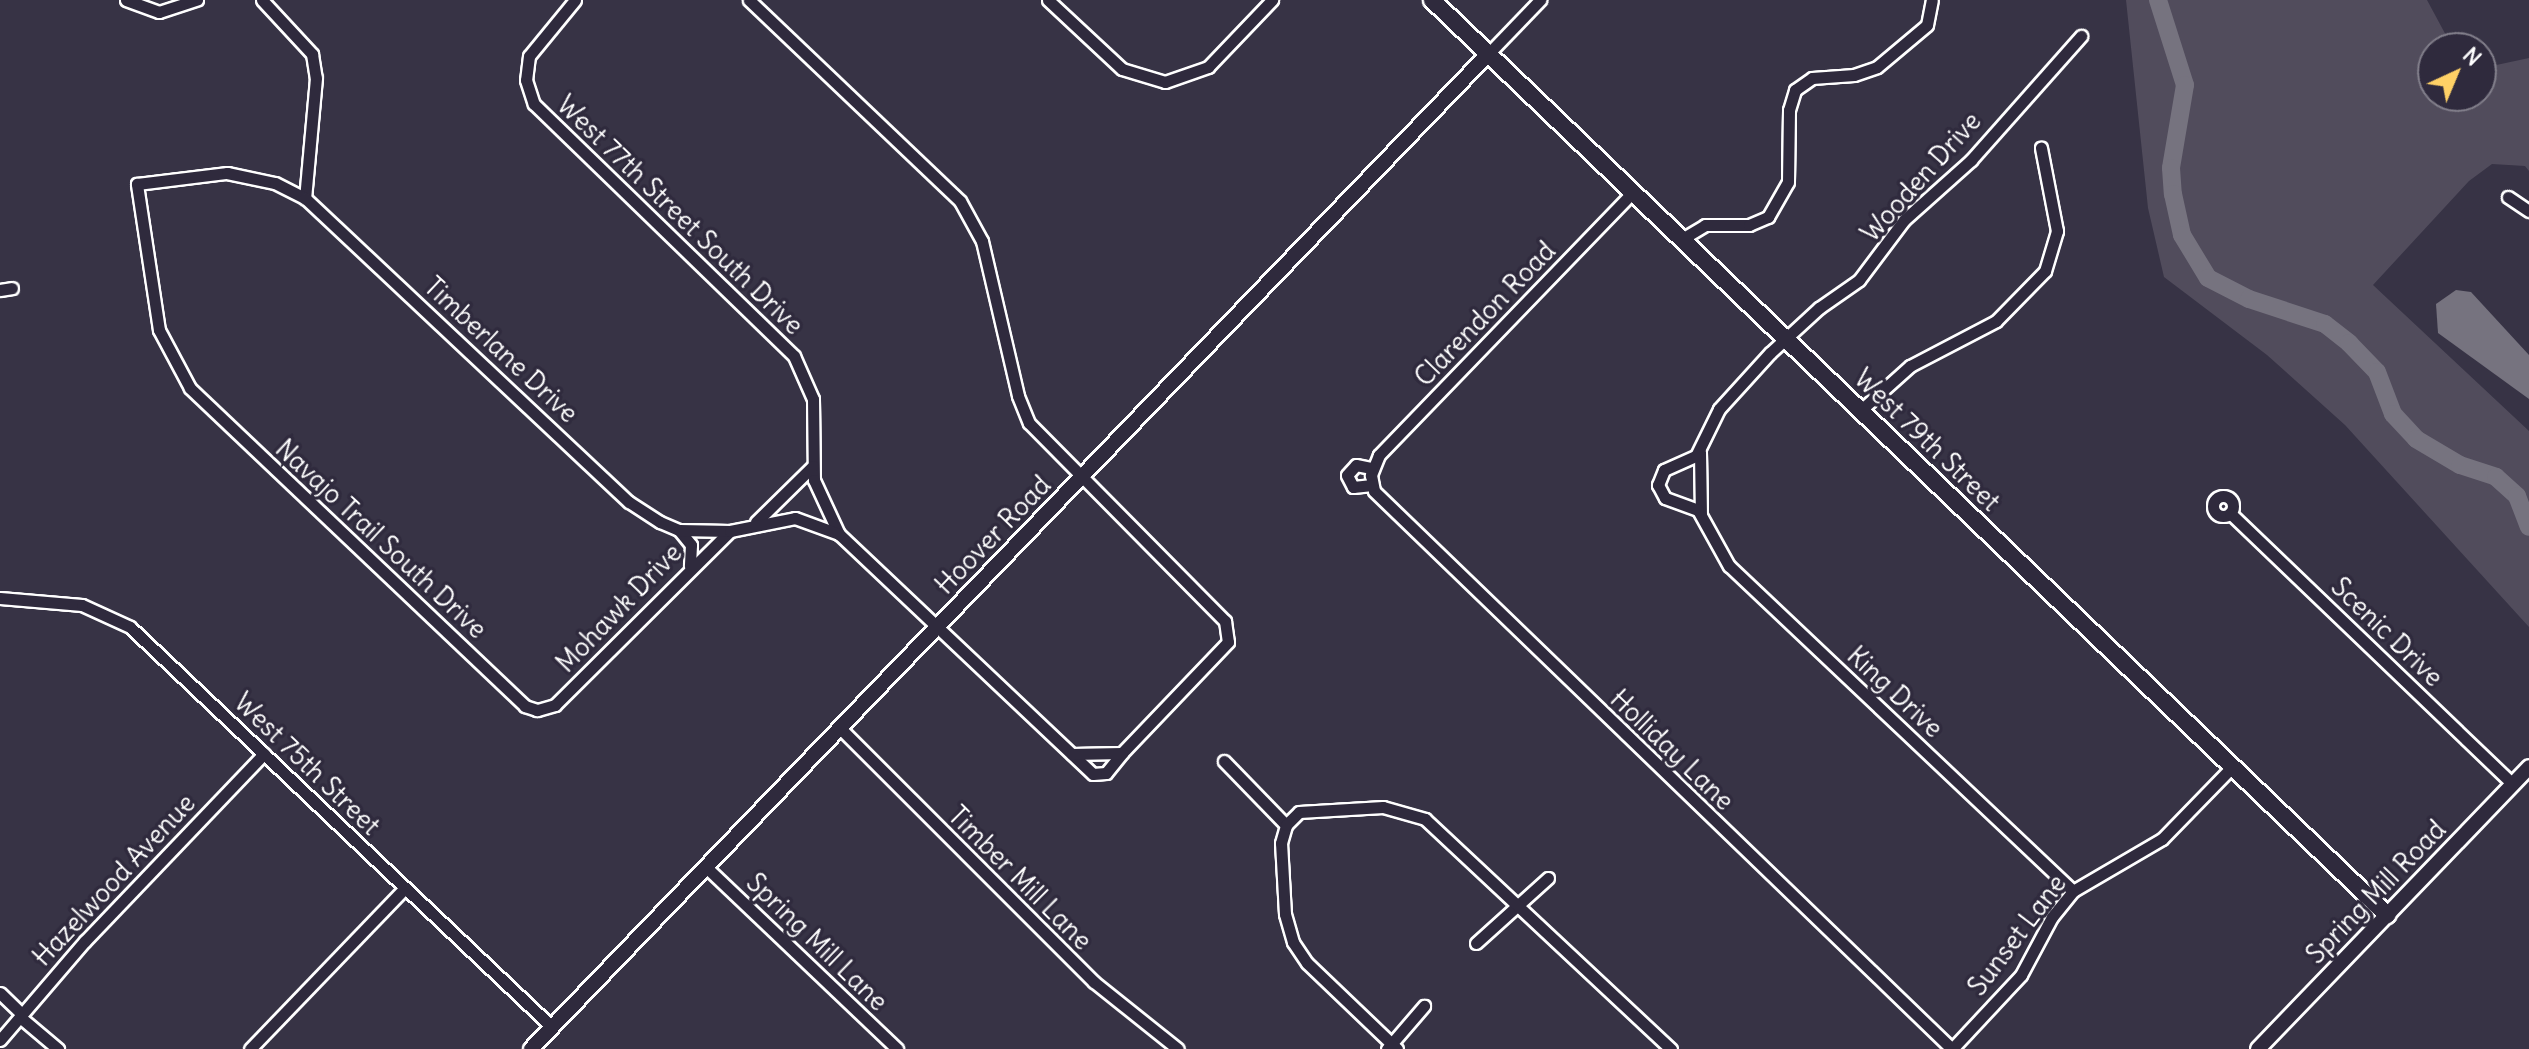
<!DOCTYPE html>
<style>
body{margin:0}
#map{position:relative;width:2529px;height:1049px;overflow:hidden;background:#373345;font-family:Delius,sans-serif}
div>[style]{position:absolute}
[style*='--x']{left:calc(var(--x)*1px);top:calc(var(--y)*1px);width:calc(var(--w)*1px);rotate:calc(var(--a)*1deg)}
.green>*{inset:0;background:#514c5c}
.water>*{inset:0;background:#76737f}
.river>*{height:18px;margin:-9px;padding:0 9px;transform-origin:9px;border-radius:9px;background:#76737f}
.roads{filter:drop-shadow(2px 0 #fff) drop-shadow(-2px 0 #fff) drop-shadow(0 2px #fff) drop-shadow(0 -2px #fff)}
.minor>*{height:11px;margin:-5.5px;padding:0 5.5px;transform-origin:5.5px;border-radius:5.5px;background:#2f2a3d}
.minor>.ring{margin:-5.5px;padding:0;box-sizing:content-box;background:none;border:11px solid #2f2a3d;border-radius:50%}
.tertiary>*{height:14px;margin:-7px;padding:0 7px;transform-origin:7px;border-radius:7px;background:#2f2a3d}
.secondary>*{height:16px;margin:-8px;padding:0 8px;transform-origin:8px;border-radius:8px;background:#2f2a3d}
span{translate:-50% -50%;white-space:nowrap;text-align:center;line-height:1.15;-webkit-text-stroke:7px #2f2a3d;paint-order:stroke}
.street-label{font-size:26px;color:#fff}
.north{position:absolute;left:2417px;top:32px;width:80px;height:80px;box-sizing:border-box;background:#2f2a3d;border:2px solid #827f8b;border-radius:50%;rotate:44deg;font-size:22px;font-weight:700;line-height:32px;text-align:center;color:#fff}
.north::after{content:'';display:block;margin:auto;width:28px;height:36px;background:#ffd166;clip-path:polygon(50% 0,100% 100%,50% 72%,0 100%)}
</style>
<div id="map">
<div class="green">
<i style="clip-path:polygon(2126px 0,2427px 0,2448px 39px,2460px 48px,2433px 48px,2433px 96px,2481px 96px,2481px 63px,2487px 67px,2529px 58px,2529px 171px,2525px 166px,2492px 164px,2469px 181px,2373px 285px,2529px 431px,2529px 627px,2345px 425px,2267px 355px,2164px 277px,2148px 208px)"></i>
</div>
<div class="water">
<i style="clip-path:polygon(2456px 290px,2471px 292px,2529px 355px,2529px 399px,2438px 333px,2436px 304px)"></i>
</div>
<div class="river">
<i style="--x:2158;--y:0;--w:89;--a:72.4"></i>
<i style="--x:2185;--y:85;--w:84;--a:99.6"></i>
<i style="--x:2171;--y:168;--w:26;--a:86"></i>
<i style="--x:2173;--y:194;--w:42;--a:77.6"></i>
<i style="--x:2182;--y:235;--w:50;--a:58.8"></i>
<i style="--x:2208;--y:278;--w:46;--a:27.1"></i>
<i style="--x:2249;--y:299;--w:80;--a:18.2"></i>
<i style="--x:2325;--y:324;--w:31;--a:38"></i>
<i style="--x:2349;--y:343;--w:40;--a:46"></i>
<i style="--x:2377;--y:372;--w:45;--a:69.1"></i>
<i style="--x:2393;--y:414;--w:34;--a:47"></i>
<i style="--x:2416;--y:439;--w:51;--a:30.6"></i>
<i style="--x:2460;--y:465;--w:38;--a:18"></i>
<i style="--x:2496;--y:477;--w:28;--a:42"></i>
<i style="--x:2517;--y:496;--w:33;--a:69"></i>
</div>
<div class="roads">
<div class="minor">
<i style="--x:126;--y:0;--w:35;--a:20"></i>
<i style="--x:159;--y:12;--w:40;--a:-18"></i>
<i style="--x:262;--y:0;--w:74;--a:47.2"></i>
<i style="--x:312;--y:54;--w:24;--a:81"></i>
<i style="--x:316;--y:78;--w:121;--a:95.2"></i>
<i style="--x:575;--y:0;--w:72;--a:129.4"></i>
<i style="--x:529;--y:56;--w:24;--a:97"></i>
<i style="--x:526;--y:80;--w:25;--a:72"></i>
<i style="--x:534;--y:104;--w:362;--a:44.1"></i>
<i style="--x:794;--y:356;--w:47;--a:66.2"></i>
<i style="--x:813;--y:399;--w:81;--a:89.3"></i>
<i style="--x:814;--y:480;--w:60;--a:65.2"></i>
<i style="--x:839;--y:534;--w:349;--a:43.4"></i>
<i style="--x:1093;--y:774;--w:13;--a:-4"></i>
<i style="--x:1106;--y:773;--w:26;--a:-51"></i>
<i style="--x:749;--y:0;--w:291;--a:43.6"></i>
<i style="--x:960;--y:201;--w:46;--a:61.2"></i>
<i style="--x:982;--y:241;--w:159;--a:76.9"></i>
<i style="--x:1018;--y:396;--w:29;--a:68"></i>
<i style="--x:1029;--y:423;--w:279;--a:45.3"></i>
<i style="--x:1225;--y:621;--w:21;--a:82"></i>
<i style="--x:1228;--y:642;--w:153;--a:133.7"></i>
<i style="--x:1122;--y:753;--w:50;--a:178.9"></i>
<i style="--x:1048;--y:0;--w:101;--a:43"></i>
<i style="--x:1122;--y:69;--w:45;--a:16.8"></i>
<i style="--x:1165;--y:82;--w:46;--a:-19.2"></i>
<i style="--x:1208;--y:67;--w:93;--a:-46.3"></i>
<i style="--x:1489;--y:53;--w:74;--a:-46.1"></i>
<i style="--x:1633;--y:192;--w:366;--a:134"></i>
<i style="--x:1379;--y:455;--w:22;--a:112"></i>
<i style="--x:1371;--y:475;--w:16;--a:79"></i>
<i style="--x:1374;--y:491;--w:803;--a:43.99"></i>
<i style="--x:2508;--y:197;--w:25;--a:34"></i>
<i style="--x:1682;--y:239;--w:27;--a:-31"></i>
<i style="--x:1705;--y:225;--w:44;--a:0"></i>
<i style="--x:1749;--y:225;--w:21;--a:-23"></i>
<i style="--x:1768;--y:217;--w:40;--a:-60.3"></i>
<i style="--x:1788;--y:182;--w:72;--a:-89.2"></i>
<i style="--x:1789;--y:110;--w:21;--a:-73"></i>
<i style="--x:1795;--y:90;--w:21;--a:-35"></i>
<i style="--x:1812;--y:78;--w:42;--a:-4.1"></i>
<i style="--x:1854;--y:75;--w:24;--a:-19"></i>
<i style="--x:1877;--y:67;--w:65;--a:-40"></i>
<i style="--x:1927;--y:25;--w:25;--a:-79"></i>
<i style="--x:0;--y:290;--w:12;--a:-9"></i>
<i style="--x:1861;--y:410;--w:66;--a:-41.9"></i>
<i style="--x:1910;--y:366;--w:97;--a:-27.6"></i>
<i style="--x:1996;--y:321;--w:70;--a:-45.6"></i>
<i style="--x:2045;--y:271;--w:42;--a:-73.3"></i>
<i style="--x:2057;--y:231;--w:85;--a:-100.9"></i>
<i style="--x:1700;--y:452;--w:62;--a:89.1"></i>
<i style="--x:1372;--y:485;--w:19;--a:174"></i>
<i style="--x:1353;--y:487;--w:13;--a:-117"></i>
<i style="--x:1347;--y:475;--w:13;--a:-48"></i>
<i style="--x:1356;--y:465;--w:16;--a:11"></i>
<i class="ring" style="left:2213px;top:496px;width:9px;height:9px"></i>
<i style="--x:2230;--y:513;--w:392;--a:43.8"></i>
<i style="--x:756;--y:522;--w:80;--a:-44.5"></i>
<i style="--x:679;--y:530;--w:19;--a:51"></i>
<i style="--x:691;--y:545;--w:21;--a:93"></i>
<i style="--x:730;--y:531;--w:247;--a:135.2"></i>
<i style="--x:555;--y:705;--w:19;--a:164"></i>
<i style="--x:537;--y:710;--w:13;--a:-162"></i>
<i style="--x:525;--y:706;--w:462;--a:-136.5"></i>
<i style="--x:190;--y:388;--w:66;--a:-118.1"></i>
<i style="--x:159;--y:330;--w:148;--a:-98.6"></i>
<i style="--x:137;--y:184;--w:91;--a:-7"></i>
<i style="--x:227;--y:173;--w:49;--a:11.8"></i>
<i style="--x:275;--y:183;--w:34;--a:27"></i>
<i style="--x:305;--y:198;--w:444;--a:43.2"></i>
<i style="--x:629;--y:502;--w:37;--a:33"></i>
<i style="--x:660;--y:522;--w:21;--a:23"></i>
<i style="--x:679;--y:530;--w:51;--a:1.1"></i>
<i style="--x:730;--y:531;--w:66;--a:-11.3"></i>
<i style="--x:795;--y:518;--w:47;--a:20"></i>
<i style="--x:0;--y:598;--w:82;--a:4.9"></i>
<i style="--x:82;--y:605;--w:53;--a:24.6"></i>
<i style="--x:130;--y:627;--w:581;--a:43.47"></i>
<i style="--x:840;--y:728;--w:359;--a:45"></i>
<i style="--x:1094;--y:982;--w:107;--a:38.6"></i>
<i style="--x:1224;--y:761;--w:89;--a:45.9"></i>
<i style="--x:706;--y:867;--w:264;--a:43.6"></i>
<i style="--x:2073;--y:891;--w:473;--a:-136.6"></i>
<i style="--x:1729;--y:566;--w:64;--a:-119"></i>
<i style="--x:1698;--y:510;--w:35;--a:-160"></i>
<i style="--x:1665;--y:498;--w:15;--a:-118"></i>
<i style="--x:1658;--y:485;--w:16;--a:-68"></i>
<i style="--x:1664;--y:470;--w:35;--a:-24"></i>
<i style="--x:1696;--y:456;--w:52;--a:-63.9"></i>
<i style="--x:1719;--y:409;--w:76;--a:-47.7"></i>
<i style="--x:1770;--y:353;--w:67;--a:-42.6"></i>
<i style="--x:1819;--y:308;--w:49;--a:-35"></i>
<i style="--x:1859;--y:280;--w:75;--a:-53.1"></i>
<i style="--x:1904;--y:220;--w:90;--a:-41.8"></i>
<i style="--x:1971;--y:160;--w:166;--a:-48.4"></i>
<i style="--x:1476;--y:943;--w:97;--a:-42.1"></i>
<i style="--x:0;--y:993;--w:30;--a:44"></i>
<i style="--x:20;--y:1017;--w:50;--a:40.1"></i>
<i style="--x:0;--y:1040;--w:130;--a:-49.4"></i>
<i style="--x:85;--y:941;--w:259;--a:-46.3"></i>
<i style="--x:250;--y:1049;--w:223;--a:-46.1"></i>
<i style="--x:1387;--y:1049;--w:57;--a:-49.3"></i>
<i style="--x:1397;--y:1049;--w:124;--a:-136.3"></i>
<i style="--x:1307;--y:963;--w:25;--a:-124"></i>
<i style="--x:1293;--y:942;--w:29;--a:-106"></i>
<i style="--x:1285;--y:914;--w:71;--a:-93.2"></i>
<i style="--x:1281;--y:843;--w:19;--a:-74"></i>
<i style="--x:1286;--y:825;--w:18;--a:-45"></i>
<i style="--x:1299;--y:812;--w:84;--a:-3.4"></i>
<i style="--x:1383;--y:807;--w:44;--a:15.9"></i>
<i style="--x:1425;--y:819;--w:337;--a:43.1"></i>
<i style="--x:1952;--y:1049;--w:101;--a:-47"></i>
<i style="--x:2021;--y:975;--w:66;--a:-61.9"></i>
<i style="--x:2052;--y:917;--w:33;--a:-51"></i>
<i style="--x:2073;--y:891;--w:103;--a:-30.3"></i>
<i style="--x:2162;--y:839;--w:102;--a:-45.8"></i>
</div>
<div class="tertiary">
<i style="--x:531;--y:1049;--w:1382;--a:-46.11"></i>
<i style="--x:2258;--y:1049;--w:391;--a:-46.1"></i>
</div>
<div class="secondary">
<i style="--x:1432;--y:0;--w:1323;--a:43.77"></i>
</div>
</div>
<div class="street-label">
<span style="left:1921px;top:177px;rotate:-48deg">Wooden Drive</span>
<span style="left:680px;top:215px;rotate:44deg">West 77th Street South Drive</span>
<span style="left:1485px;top:314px;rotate:-46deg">Clarendon Road</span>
<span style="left:501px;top:350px;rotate:43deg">Timberlane Drive</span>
<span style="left:1927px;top:440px;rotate:44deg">West 79th Street</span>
<span style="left:993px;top:535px;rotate:-46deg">Hoover Road</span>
<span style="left:381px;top:539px;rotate:43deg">Navajo Trail South Drive</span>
<span style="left:619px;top:608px;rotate:-46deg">Mohawk Drive</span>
<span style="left:2387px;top:632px;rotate:44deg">Scenic Drive</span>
<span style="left:1895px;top:692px;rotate:43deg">King Drive</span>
<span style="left:1672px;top:750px;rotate:44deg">Holliday Lane</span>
<span style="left:307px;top:764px;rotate:44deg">West 75th Street</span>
<span style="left:1020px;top:878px;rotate:45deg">Timber Mill Lane</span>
<span style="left:114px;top:880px;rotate:-47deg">Hazelwood Avenue</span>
<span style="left:2376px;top:892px;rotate:-46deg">Spring Mill Road</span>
<span style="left:2017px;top:935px;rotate:-53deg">Sunset Lane</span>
<span style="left:817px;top:942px;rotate:44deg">Spring Mill Lane</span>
</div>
<div class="north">N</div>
</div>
